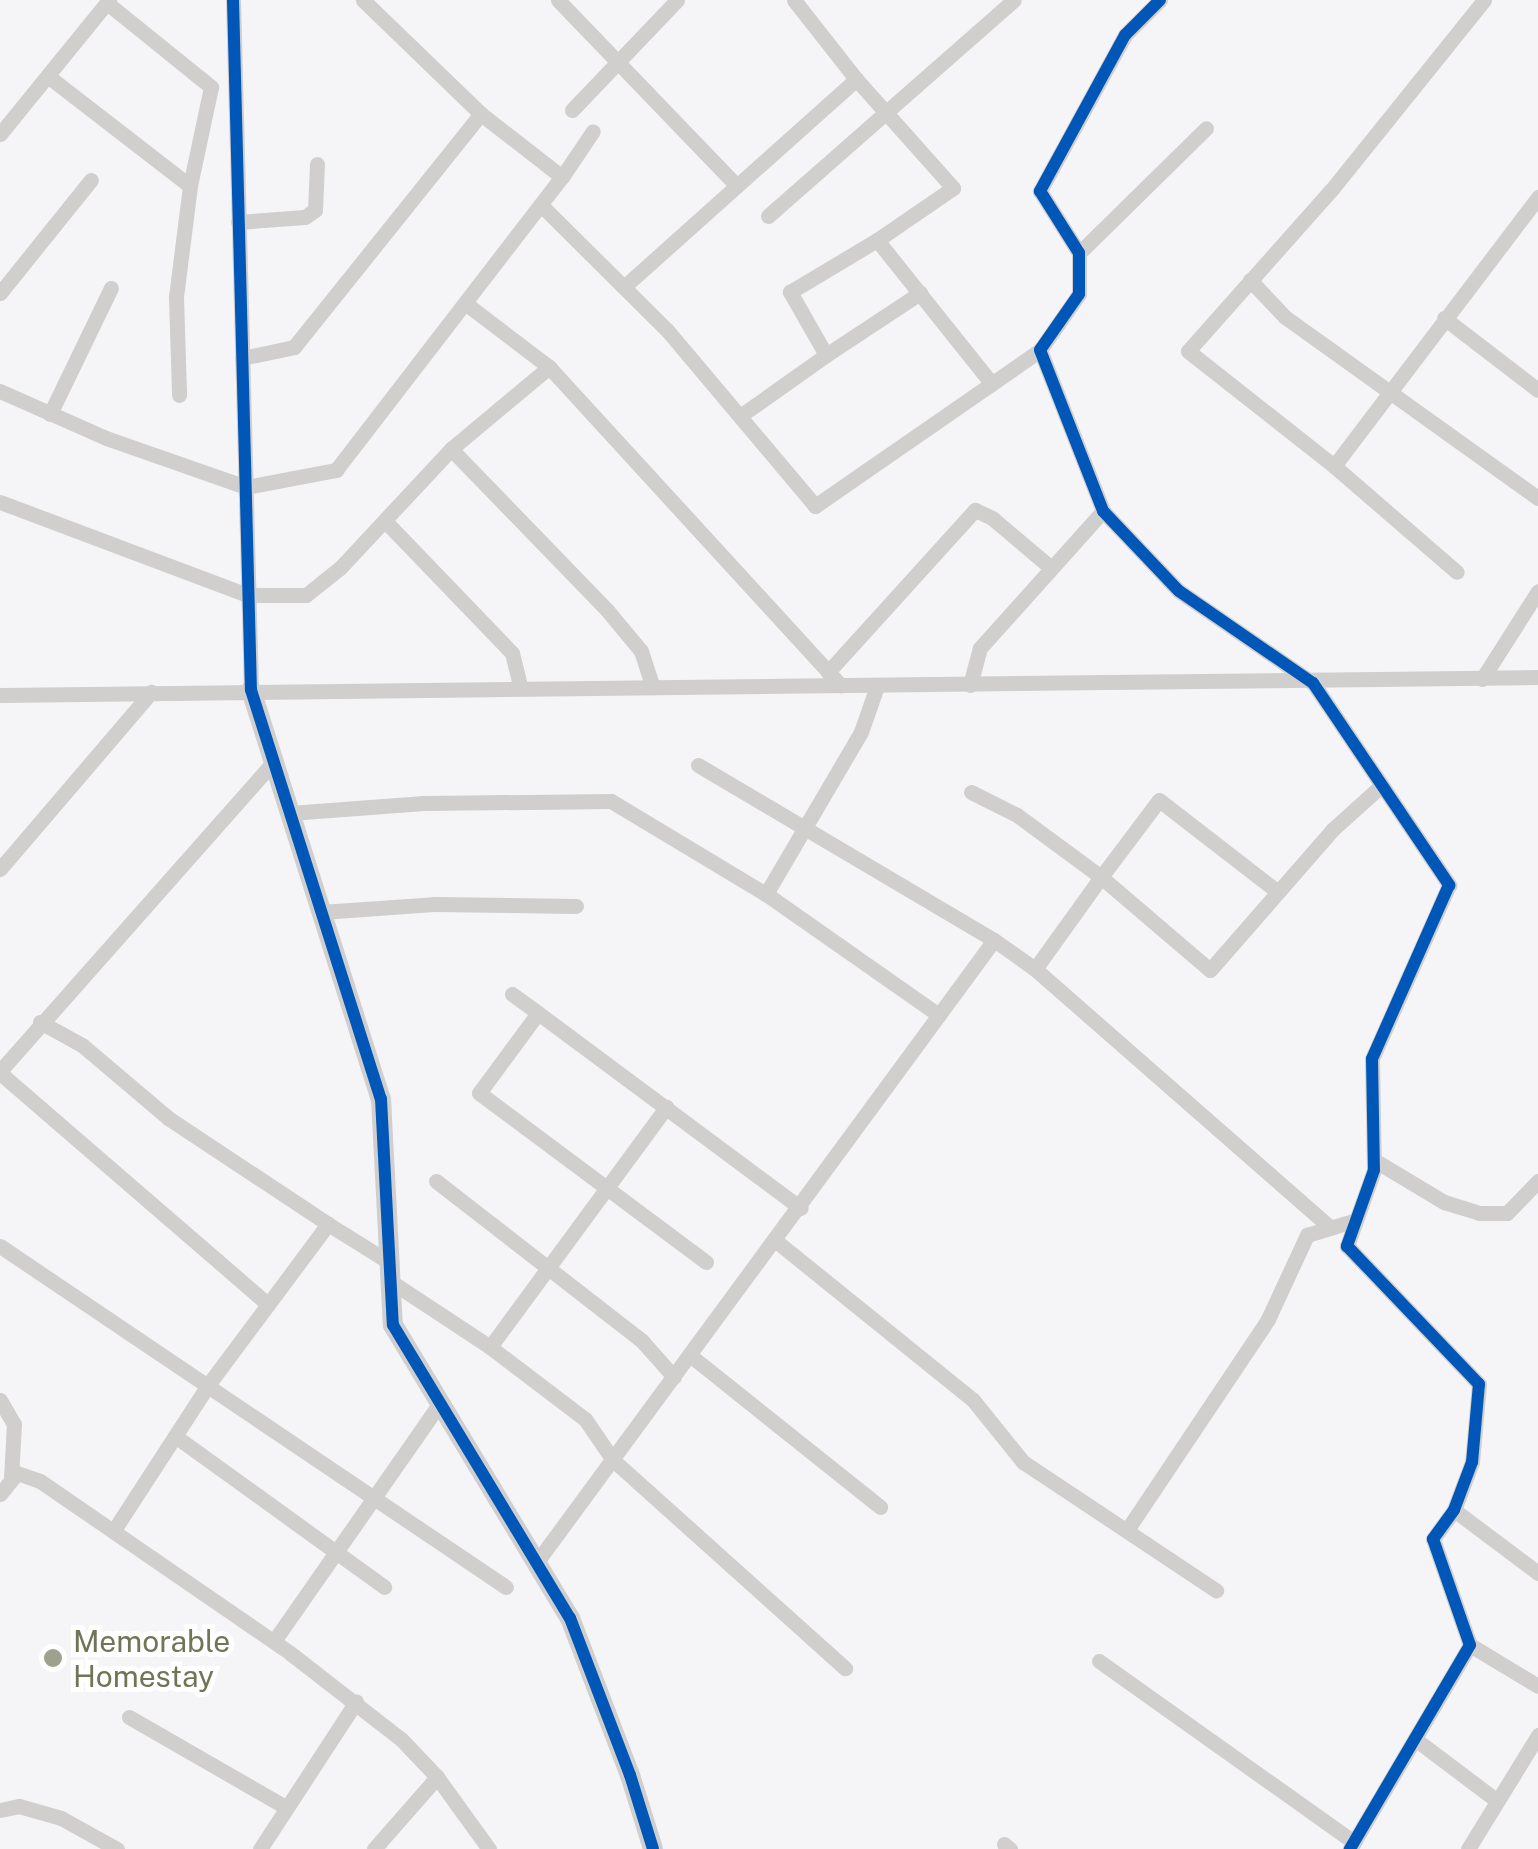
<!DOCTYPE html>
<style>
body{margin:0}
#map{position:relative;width:1538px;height:1849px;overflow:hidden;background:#f5f4f6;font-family:"Public Sans",sans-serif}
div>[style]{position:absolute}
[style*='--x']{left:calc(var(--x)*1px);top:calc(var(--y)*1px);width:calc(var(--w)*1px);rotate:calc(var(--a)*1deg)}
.minor>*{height:15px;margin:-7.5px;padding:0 7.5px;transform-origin:7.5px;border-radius:7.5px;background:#d0cfce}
.tertiary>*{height:20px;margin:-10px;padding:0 10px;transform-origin:10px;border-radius:10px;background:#d0cfce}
.cycleway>*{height:12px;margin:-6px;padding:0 6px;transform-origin:6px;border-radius:6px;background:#0057b8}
.dots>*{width:28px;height:28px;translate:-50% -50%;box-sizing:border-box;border:5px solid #fff;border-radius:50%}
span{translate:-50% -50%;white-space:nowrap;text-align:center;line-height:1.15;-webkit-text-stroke:10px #fff;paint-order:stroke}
.poi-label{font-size:30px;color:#707557}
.left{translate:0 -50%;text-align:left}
</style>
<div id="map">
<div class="minor">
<i style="--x:233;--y:0;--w:690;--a:88.51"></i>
<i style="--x:558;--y:0;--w:258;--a:46.1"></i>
<i style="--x:794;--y:0;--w:100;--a:51.9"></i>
<i style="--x:856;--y:79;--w:146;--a:48.3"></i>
<i style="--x:953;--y:188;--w:92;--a:145.6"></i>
<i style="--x:1160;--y:0;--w:49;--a:135"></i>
<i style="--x:1125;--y:35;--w:178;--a:118.6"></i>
<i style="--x:1040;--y:191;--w:73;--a:57.8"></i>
<i style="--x:1079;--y:253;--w:41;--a:90"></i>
<i style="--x:1079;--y:294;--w:68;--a:124.9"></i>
<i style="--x:1040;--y:350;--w:173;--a:68.6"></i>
<i style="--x:1103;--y:511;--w:110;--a:46.5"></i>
<i style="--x:1179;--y:591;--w:163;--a:34.5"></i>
<i style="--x:1313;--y:683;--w:244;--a:56"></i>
<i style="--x:1449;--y:885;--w:190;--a:113.9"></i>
<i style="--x:1372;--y:1059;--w:111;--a:89"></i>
<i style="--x:1374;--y:1170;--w:81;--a:109.6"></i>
<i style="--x:1347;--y:1246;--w:191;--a:46.3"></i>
<i style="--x:1479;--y:1384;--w:78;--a:95.1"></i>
<i style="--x:1472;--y:1462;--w:51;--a:110.6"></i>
<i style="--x:1454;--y:1510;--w:36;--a:126"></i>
<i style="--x:1433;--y:1539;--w:112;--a:70.8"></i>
<i style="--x:1470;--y:1645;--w:237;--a:120.5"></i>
<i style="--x:1484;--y:0;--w:244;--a:128.8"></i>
<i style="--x:1331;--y:190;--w:215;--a:131.6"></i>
<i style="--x:1188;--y:351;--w:186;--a:38.2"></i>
<i style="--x:1334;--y:466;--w:338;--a:-52.8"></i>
<i style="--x:107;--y:3;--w:134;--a:38.9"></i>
<i style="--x:211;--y:87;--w:101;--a:102"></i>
<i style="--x:190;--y:186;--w:112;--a:97.2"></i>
<i style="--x:176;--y:297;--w:98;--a:88.2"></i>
<i style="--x:49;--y:77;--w:178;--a:37.7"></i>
<i style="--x:572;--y:110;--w:152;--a:-46.3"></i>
<i style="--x:0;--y:134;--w:173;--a:-50.9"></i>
<i style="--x:562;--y:177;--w:55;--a:-56"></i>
<i style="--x:541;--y:205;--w:177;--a:44.8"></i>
<i style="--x:667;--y:330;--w:230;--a:49.9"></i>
<i style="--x:815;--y:506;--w:274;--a:-34.7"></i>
<i style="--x:768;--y:216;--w:327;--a:-41.3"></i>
<i style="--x:238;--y:222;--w:67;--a:-4.3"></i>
<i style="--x:305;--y:217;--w:12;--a:-35"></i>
<i style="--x:315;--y:210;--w:46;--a:-87.5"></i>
<i style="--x:1079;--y:253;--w:178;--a:-44.5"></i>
<i style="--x:1250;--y:280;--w:51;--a:46.6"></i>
<i style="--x:1285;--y:317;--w:311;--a:35.6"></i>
<i style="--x:626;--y:285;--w:309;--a:-41.8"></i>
<i style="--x:0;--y:293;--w:145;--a:-51.2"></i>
<i style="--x:465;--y:303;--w:106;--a:37.3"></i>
<i style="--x:549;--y:367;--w:432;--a:47.5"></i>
<i style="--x:1444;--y:318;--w:118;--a:37.5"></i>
<i style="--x:826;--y:355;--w:113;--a:-33.4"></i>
<i style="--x:242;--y:358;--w:53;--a:-11.9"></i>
<i style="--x:294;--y:347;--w:299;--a:-51.3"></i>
<i style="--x:0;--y:391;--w:116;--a:23.9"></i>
<i style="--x:106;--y:438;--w:148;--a:19.3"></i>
<i style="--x:246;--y:487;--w:92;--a:-10.7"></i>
<i style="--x:336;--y:470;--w:370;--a:-52.4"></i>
<i style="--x:562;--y:177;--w:103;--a:-142.1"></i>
<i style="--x:481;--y:114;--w:164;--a:-136"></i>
<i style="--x:50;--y:414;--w:140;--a:-64.2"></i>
<i style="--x:740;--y:416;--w:105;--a:-35.3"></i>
<i style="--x:826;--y:355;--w:73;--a:-119.7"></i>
<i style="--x:790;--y:292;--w:101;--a:-30.9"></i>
<i style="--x:877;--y:240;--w:184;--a:51.4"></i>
<i style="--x:451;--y:449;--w:224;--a:45.9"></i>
<i style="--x:607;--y:610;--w:53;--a:50.3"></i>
<i style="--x:641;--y:651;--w:38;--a:72"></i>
<i style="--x:1334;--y:466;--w:162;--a:40.8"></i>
<i style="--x:0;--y:502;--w:265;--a:20.6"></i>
<i style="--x:248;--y:595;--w:58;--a:0"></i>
<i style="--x:306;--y:595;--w:43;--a:-38.5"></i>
<i style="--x:340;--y:568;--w:163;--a:-47"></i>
<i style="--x:451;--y:449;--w:128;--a:-39.9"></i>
<i style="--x:385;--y:521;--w:183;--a:46.1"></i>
<i style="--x:512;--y:653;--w:36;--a:76"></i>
<i style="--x:828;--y:672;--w:219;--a:-47.8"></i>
<i style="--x:975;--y:510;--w:19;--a:25"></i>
<i style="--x:992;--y:518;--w:76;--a:40.2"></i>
<i style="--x:1482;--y:679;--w:104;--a:-57.5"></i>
<i style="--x:970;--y:685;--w:38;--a:-75"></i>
<i style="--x:980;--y:648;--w:184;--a:-48.1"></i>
<i style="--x:877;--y:686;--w:49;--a:109.2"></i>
<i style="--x:861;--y:732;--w:188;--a:120.4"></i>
<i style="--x:766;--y:894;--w:211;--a:35"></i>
<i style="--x:0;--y:695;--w:1538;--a:-0.67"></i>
<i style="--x:698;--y:765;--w:344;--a:30.6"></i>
<i style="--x:994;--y:940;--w:50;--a:35.3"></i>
<i style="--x:1035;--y:969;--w:113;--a:-54.3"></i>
<i style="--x:1101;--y:877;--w:143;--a:40.5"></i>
<i style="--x:1210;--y:970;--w:186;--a:-48.9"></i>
<i style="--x:1332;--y:830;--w:67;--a:-42"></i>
<i style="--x:971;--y:792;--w:51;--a:26.6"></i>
<i style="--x:1017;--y:815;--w:104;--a:36.4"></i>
<i style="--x:1101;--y:877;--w:96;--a:-53"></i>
<i style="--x:1159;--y:800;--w:150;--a:37.7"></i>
<i style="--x:290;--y:813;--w:134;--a:-4.3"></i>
<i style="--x:424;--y:803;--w:187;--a:-0.6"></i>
<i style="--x:611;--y:801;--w:181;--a:31"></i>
<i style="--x:0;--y:869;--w:233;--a:-49.5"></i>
<i style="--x:321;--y:912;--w:113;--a:-4"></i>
<i style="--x:434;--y:904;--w:142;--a:0.8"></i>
<i style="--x:1035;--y:969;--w:393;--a:41.2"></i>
<i style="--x:512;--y:994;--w:32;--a:36"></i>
<i style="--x:40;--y:1022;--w:48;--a:28.7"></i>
<i style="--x:82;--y:1045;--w:113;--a:40.3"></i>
<i style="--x:168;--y:1118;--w:192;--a:33.5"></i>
<i style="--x:0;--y:1071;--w:412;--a:-48.5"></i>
<i style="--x:0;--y:1073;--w:354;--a:40.8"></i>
<i style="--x:1374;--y:1160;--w:82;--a:31"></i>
<i style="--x:1444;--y:1202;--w:37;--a:17"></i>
<i style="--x:1479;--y:1213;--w:28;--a:0"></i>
<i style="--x:1507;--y:1213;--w:45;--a:-45.9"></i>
<i style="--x:436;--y:1181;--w:261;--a:37.8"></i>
<i style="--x:642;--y:1341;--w:48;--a:48.4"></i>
<i style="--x:776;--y:1241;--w:253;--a:38.9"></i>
<i style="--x:973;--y:1400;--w:80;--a:51.1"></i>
<i style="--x:1023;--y:1462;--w:232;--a:33.6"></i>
<i style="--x:0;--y:1246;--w:610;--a:33.98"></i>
<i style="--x:706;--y:1262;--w:283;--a:-143.3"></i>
<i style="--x:479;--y:1093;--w:99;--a:-53.6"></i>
<i style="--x:538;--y:1013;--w:327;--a:36.6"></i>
<i style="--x:390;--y:1281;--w:120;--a:33.4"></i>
<i style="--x:490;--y:1347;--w:119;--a:37.2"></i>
<i style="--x:585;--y:1419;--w:50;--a:55.7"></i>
<i style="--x:613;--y:1460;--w:312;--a:41.9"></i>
<i style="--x:490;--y:1347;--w:298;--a:-53.7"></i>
<i style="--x:691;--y:1356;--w:242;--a:38.6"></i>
<i style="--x:0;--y:1400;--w:28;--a:60"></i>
<i style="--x:14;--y:1424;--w:53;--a:93.2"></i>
<i style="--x:175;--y:1436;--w:258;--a:35.8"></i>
<i style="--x:0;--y:1494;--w:27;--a:-51"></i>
<i style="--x:17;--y:1473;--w:24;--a:19"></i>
<i style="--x:40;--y:1481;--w:303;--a:34.5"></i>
<i style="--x:290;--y:1653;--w:140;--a:37.8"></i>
<i style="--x:401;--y:1739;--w:52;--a:46.5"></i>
<i style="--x:437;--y:1777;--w:89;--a:54.2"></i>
<i style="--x:1454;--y:1510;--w:105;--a:36.9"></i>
<i style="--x:114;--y:1530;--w:173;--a:-57"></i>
<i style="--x:208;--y:1385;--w:201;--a:-53.3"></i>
<i style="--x:328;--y:1224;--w:72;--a:31.9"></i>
<i style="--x:1127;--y:1530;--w:254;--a:-56.2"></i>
<i style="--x:1268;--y:1319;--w:93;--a:-65.1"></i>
<i style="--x:1307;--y:1235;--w:51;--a:-17"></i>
<i style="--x:536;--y:1563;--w:773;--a:-53.68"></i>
<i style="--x:274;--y:1641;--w:290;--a:-55.1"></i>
<i style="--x:1470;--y:1645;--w:79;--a:31.1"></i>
<i style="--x:1099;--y:1661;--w:313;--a:35.4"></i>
<i style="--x:129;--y:1717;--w:182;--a:29.9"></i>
<i style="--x:1415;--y:1739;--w:101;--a:37"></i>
<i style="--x:0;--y:1810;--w:19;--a:-12"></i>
<i style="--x:19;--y:1806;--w:44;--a:15.9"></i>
<i style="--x:61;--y:1818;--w:64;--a:29"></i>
<i style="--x:1004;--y:1844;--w:8;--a:40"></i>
<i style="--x:260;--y:1849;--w:176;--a:-56.9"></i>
<i style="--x:374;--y:1849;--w:96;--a:-48.8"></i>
<i style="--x:1468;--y:1849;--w:134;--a:-58.4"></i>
</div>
<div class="tertiary">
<i style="--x:251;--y:690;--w:429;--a:72.4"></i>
<i style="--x:381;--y:1099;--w:226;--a:87"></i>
<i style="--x:393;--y:1325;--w:342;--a:58.9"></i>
<i style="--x:570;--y:1618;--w:168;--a:69.1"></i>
<i style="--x:630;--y:1775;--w:77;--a:72.7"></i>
</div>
<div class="cycleway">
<i style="--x:233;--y:0;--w:690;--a:88.51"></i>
<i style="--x:251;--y:690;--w:429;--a:72.4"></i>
<i style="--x:381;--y:1099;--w:226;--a:87"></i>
<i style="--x:393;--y:1325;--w:342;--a:58.9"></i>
<i style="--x:570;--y:1618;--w:168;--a:69.1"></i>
<i style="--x:630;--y:1775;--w:77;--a:72.7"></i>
<i style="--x:1160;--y:0;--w:49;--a:135"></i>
<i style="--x:1125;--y:35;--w:178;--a:118.6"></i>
<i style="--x:1040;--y:191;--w:73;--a:57.8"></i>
<i style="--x:1079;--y:253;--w:41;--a:90"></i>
<i style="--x:1079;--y:294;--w:68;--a:124.9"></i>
<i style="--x:1040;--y:350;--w:173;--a:68.6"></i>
<i style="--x:1103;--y:511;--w:110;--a:46.5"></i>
<i style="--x:1179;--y:591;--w:163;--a:34.5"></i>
<i style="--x:1313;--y:683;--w:244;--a:56"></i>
<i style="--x:1449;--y:885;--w:190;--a:113.9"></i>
<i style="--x:1372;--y:1059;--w:111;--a:89"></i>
<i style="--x:1374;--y:1170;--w:81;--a:109.6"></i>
<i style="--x:1347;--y:1246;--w:191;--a:46.3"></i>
<i style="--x:1479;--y:1384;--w:78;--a:95.1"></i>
<i style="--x:1472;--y:1462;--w:51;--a:110.6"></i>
<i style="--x:1454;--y:1510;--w:36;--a:126"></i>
<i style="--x:1433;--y:1539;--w:112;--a:70.8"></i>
<i style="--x:1470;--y:1645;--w:237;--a:120.5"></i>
</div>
<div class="dots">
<i style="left:53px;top:1658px;background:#9fa18f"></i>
</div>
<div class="poi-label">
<span class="left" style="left:73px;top:1658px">Memorable<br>Homestay</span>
</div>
</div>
